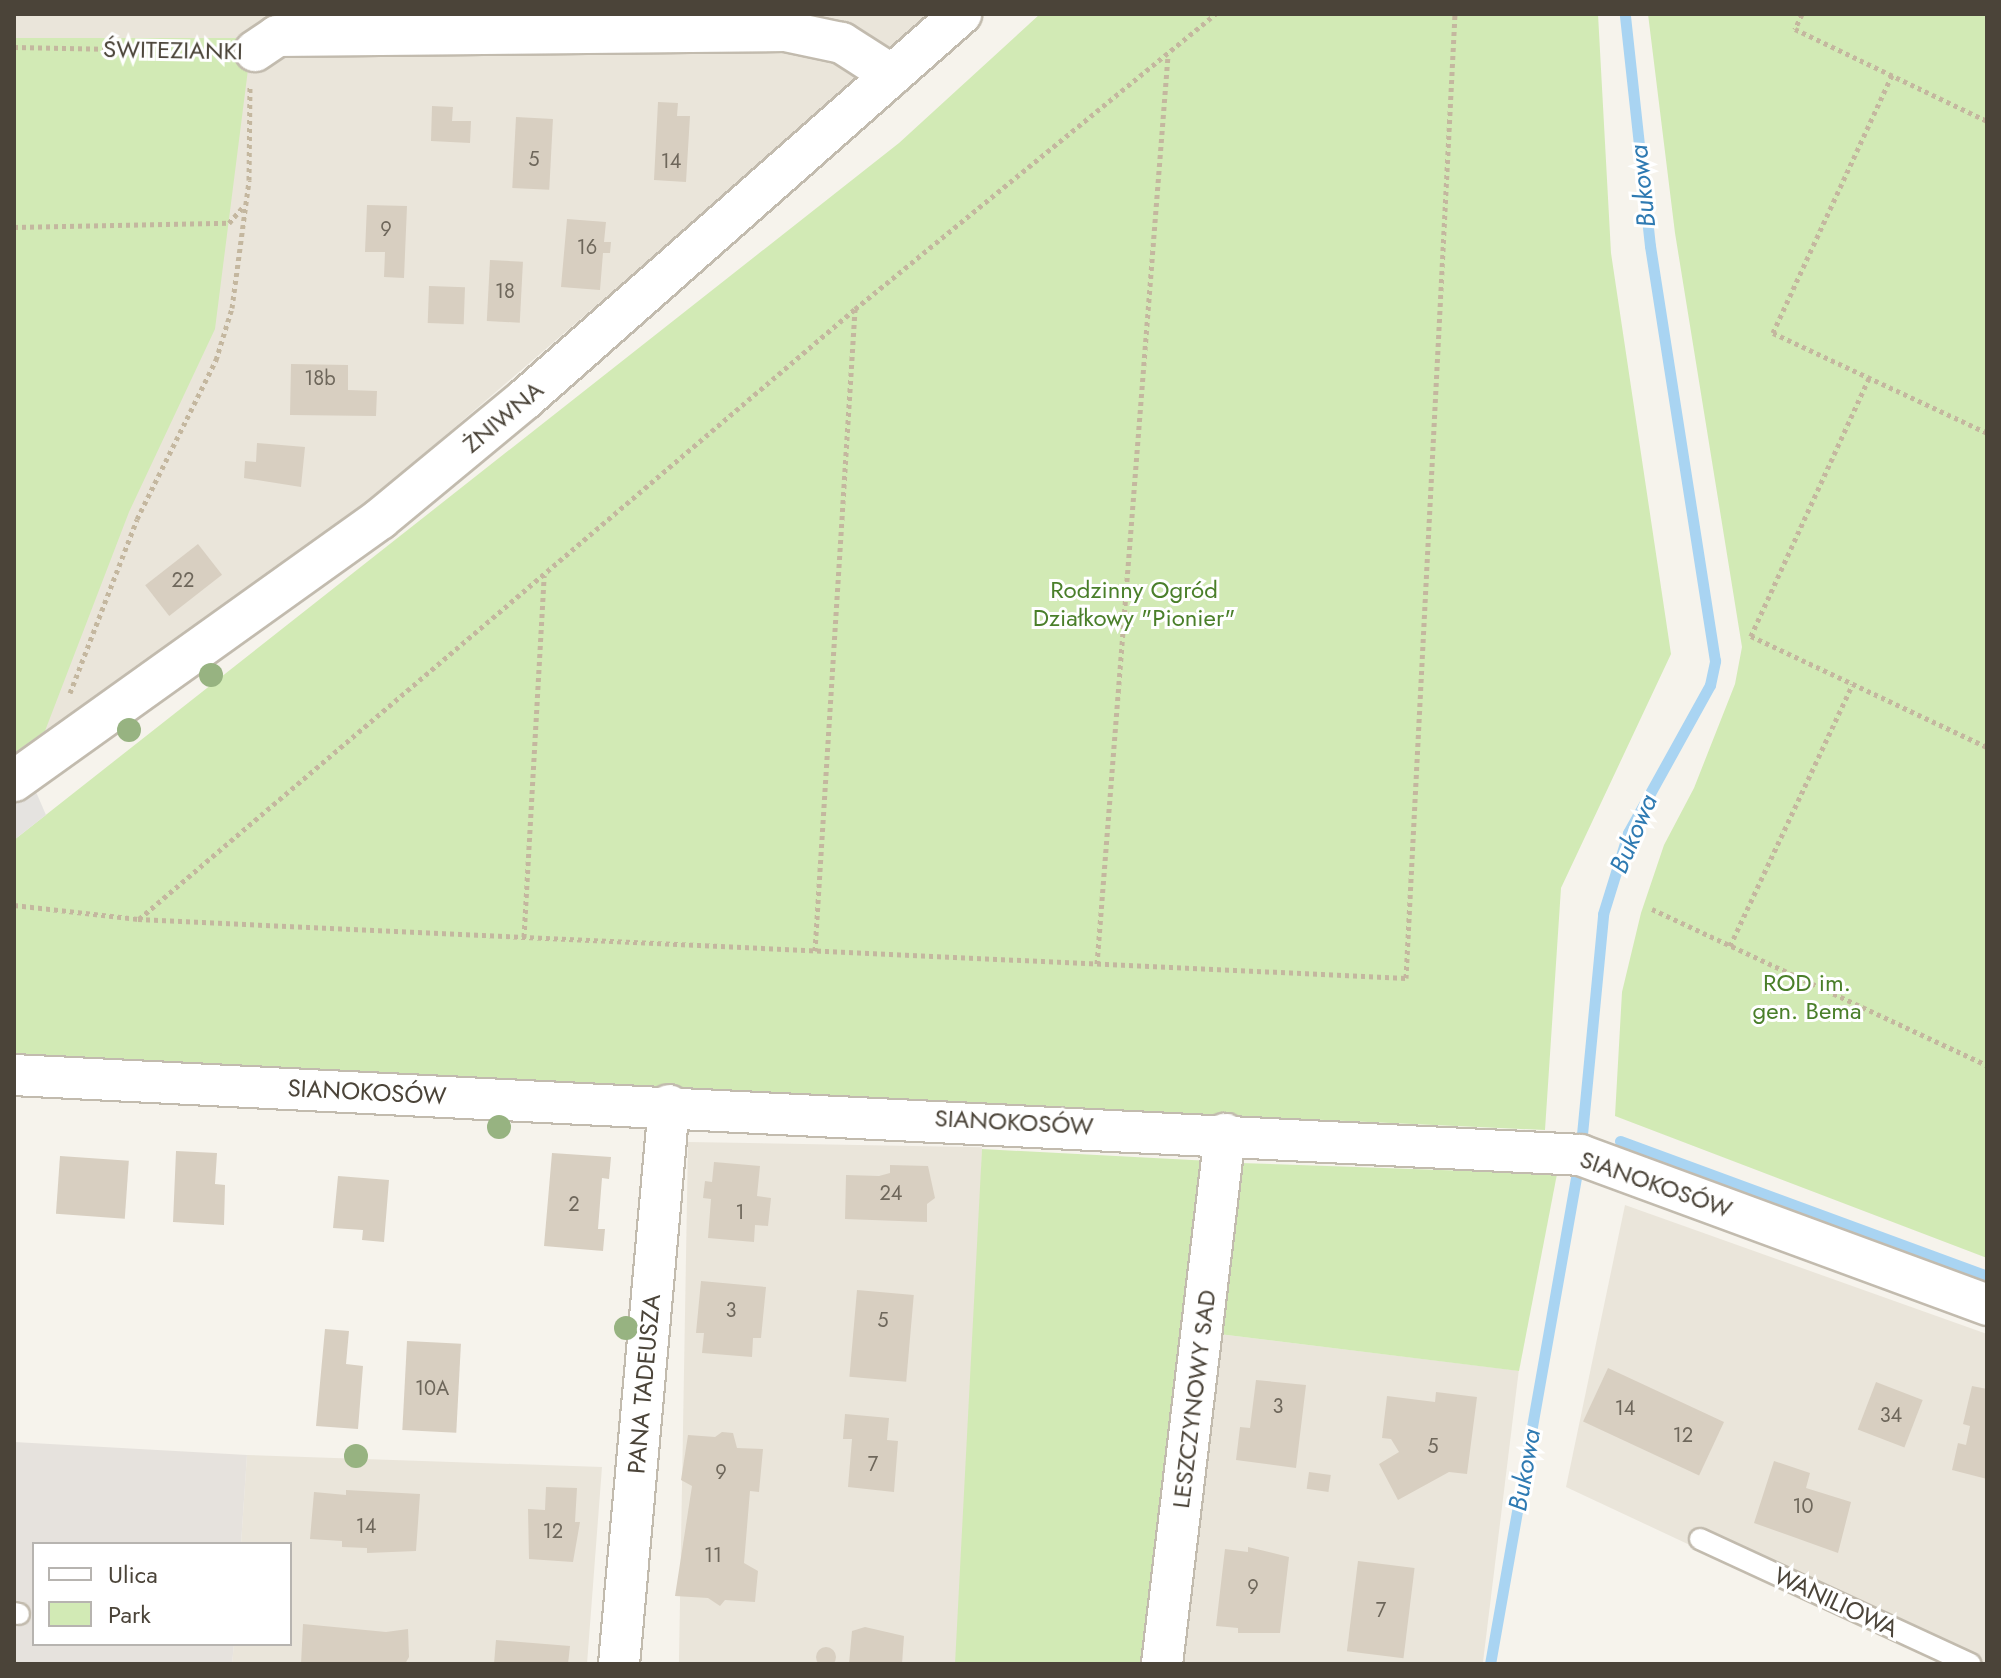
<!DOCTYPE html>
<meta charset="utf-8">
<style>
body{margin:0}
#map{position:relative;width:2001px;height:1678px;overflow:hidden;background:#f6f3ec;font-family:Jost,sans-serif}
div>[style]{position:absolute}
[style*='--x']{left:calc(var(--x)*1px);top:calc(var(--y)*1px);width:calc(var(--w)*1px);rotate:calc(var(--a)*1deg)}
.residential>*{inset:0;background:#eae5da;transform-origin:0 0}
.industrial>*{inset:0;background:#e6e2dd}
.green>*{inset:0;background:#d2eab5;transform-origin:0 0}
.parking>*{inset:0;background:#e5e3e0}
.stream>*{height:11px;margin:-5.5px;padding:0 5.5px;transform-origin:5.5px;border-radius:5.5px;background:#a9d4f2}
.building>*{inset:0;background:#d8cfc1;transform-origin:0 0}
.round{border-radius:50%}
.path>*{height:5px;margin-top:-2.5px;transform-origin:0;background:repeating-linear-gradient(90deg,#c4b79f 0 4px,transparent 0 8px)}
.roads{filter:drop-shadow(2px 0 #c2bbae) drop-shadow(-2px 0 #c2bbae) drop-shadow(0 2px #c2bbae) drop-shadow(0 -2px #c2bbae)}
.lane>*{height:20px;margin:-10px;padding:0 10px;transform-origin:10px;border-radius:10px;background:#fff}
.street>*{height:40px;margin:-20px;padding:0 20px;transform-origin:20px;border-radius:20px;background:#fff}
.trees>*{width:24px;height:24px;margin:-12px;border-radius:50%;background:#97b381}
span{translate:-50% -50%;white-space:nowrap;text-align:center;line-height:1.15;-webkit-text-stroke:6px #fff;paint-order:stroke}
.number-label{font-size:20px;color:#6e675b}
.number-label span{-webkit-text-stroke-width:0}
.street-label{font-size:24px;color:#4b4439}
.park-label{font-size:24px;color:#4a7f2a}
.water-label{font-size:26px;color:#2e7ab2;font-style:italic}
.frame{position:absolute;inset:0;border:16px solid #4b4439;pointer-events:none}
.legend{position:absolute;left:32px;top:1542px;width:260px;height:104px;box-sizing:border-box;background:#fff;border:2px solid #b7b4b0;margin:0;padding:10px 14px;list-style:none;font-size:24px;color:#4b4439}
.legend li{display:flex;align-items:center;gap:16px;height:40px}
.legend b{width:40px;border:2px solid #b7b4b0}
</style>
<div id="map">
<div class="residential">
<i style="clip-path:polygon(14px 14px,935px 14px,311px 551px,14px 760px)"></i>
<i style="left:688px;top:1142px;width:294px;height:524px;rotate:1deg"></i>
<i style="clip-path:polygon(1625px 1205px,1987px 1334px,1987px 1664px,1944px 1664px,1566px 1487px)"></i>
<i style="left:1219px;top:1334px;width:302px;height:333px;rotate:7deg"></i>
<i style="clip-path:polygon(247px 1455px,602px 1467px,587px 1664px,232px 1664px,234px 1644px,290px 1644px,290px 1544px,241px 1544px)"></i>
</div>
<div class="industrial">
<i style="clip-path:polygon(14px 1442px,247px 1455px,241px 1544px,34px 1544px,34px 1644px,234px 1644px,232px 1664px,14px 1664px)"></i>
</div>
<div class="green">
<i style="clip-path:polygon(1040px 14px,1598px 14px,1611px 253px,1671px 654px,1561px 888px,1545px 1130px,14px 1060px,14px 840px,899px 143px)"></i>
<i style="clip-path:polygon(1648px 14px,1987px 14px,1987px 1258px,1615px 1116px,1622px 992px,1641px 913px,1664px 845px,1694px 788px,1735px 684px,1742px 647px,1675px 233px)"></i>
<i style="clip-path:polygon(14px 38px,252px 38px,215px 329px,129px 512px,45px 731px,14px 753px)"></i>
<i style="left:982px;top:1149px;width:229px;height:519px;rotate:3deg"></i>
<i style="clip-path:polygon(1240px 1163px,1557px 1174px,1519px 1371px,1219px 1334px)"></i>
</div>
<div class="parking">
<i style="clip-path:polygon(33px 785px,46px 815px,14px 840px,14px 800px)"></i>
</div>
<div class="stream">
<i style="--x:1620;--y:1141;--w:391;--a:20.2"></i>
<i style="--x:1490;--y:1664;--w:517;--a:-79.97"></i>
<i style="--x:1580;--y:1155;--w:242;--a:-84.5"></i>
<i style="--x:1603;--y:914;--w:85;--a:-72.8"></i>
<i style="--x:1628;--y:833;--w:169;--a:-61"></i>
<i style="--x:1710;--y:685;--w:25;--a:-78"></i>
<i style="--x:1715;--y:661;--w:420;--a:-98.9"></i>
<i style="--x:1650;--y:246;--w:233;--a:-96.2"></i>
</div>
<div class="building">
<i style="clip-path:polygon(658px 102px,678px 103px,677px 116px,690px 116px,686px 182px,654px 180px)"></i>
<i style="clip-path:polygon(432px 106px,453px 107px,452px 121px,471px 121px,470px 143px,431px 141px)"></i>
<i style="left:516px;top:117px;width:37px;height:71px;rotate:3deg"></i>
<i style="clip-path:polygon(367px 205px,407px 206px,404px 278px,384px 277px,385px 252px,365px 252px)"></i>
<i style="clip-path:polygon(567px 219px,606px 222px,604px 242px,611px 242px,610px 253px,603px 253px,600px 290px,561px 287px)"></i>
<i style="left:490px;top:260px;width:33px;height:61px;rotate:3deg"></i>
<i style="left:429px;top:286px;width:36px;height:37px;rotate:2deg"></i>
<i style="clip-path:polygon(291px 364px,348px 365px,348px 390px,377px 391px,376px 416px,290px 415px)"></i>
<i style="clip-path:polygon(257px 443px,305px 447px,301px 487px,244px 478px,245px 461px,256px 462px)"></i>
<i style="left:198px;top:544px;width:39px;height:67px;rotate:52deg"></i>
<i style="clip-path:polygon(176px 1151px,217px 1153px,215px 1184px,225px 1185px,224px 1225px,173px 1222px)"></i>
<i style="clip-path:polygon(552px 1153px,611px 1157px,609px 1179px,602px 1178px,598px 1229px,605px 1229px,603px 1251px,544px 1246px)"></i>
<i style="left:60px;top:1156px;width:69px;height:58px;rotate:4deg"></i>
<i style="clip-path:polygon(714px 1162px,760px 1166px,757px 1196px,771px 1198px,768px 1226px,755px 1225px,754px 1242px,708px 1238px,711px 1199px,703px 1198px,705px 1181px,712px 1182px)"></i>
<i style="clip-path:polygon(890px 1165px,928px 1166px,935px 1198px,927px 1204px,927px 1222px,845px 1219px,846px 1175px,879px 1176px,890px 1173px)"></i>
<i style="clip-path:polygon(338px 1176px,389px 1180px,384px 1242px,362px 1240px,363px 1230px,333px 1228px)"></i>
<i style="clip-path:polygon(701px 1281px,766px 1287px,761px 1338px,753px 1338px,752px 1357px,702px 1353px,704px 1333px,696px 1333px)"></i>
<i style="left:857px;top:1290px;width:57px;height:87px;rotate:5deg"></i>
<i style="clip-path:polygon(325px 1329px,349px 1331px,346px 1364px,363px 1366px,358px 1429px,316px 1426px)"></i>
<i style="left:407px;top:1341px;width:54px;height:89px;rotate:3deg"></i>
<i style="left:1608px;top:1368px;width:128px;height:59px;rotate:25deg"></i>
<i style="clip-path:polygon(1256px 1380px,1306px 1385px,1296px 1468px,1236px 1460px,1240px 1427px,1250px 1428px)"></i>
<i style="left:1876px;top:1382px;width:50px;height:51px;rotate:21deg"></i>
<i style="clip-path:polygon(1972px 1386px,1987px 1389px,1987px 1479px,1952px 1470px,1958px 1443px,1966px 1445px,1970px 1426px,1963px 1424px)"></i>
<i style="clip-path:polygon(1436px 1392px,1477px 1397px,1467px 1474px,1449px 1472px,1398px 1500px,1379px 1464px,1399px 1452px,1391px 1439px,1382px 1438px,1387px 1396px,1435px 1402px)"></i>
<i style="clip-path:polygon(845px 1414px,889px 1418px,887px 1440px,898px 1441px,894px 1492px,848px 1487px,852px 1439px,843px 1439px)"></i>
<i style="clip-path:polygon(722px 1432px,733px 1433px,737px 1448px,763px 1449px,759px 1492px,750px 1491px,744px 1563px,758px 1571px,755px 1602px,725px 1600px,720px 1606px,708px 1598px,675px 1596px,692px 1486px,681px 1480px,688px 1435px,715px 1437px)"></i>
<i style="clip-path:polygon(1774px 1461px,1810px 1473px,1806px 1488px,1851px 1502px,1838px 1553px,1754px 1523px)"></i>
<i style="left:1309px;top:1472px;width:22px;height:17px;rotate:8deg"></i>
<i style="clip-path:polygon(546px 1487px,577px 1488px,575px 1522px,580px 1522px,573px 1562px,529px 1559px,528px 1509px,545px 1510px)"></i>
<i style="clip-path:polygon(346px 1490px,420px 1494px,416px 1551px,367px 1553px,367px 1548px,342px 1547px,342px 1541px,310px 1539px,314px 1492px,346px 1495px)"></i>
<i style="clip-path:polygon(1248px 1547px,1289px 1557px,1280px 1633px,1238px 1633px,1238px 1628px,1216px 1626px,1225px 1549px,1248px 1552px)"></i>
<i style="left:1358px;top:1561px;width:57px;height:91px;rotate:7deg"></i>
<i style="clip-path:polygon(303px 1624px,386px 1632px,408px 1629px,409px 1657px,405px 1664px,301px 1664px)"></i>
<i style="clip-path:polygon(865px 1627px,904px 1636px,902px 1664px,849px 1664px,852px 1631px)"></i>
<i style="clip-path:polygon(496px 1640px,570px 1646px,568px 1664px,494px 1664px)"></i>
<i class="round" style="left:816px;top:1647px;width:20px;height:20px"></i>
</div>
<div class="path">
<i style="--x:1802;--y:14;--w:17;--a:115"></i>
<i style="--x:1795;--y:29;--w:213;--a:25.6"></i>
<i style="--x:14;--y:47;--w:206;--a:1.1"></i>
<i style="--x:1892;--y:75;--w:284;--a:114.8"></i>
<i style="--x:1773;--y:333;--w:236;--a:25"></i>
<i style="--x:14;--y:227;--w:215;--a:-1.1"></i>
<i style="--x:229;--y:223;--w:20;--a:-49"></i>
<i style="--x:1869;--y:378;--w:284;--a:114.6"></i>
<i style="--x:1751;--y:636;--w:261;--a:25.2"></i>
<i style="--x:70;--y:693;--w:186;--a:-68.9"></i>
<i style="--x:137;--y:519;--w:178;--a:-63.6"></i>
<i style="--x:216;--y:360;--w:54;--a:-72.9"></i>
<i style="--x:232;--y:308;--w:129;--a:-82.4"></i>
<i style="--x:249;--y:180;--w:95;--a:-89.4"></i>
<i style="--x:14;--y:905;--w:125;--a:6.4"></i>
<i style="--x:138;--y:919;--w:1269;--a:2.66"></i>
<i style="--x:1406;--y:978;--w:965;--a:-87.09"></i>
<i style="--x:1652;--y:909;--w:370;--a:25"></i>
<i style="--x:139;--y:919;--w:941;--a:-40.43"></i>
<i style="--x:855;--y:309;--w:466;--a:-39.3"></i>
<i style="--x:524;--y:937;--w:362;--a:-86.8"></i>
<i style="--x:1730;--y:946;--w:289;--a:-64.9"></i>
<i style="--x:815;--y:951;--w:643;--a:-86.43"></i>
<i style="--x:1097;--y:964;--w:912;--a:-85.53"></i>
</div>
<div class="roads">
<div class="lane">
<i style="--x:1700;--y:1539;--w:298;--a:24.8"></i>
<i style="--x:14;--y:1613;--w:5;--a:11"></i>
</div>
<div class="street">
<i style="--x:255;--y:51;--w:27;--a:-34"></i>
<i style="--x:277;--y:36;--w:508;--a:-0.56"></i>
<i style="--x:785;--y:31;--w:58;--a:11.9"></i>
<i style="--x:842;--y:43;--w:59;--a:32.6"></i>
<i style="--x:14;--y:781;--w:450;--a:-35.6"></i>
<i style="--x:380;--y:519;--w:188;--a:-39.6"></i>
<i style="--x:525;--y:399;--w:582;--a:-41.45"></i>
<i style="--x:14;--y:1075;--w:1568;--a:2.92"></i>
<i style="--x:1580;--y:1155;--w:434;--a:20.2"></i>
<i style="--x:619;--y:1664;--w:561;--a:-84.89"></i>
<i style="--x:1162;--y:1664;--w:534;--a:-83.22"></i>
</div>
</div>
<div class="trees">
<i style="left:211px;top:675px"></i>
<i style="left:129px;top:730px"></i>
<i style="left:499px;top:1127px"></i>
<i style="left:626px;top:1328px"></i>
<i style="left:356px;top:1456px"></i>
</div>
<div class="number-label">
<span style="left:534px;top:159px">5</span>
<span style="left:671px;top:161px">14</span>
<span style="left:386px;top:229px">9</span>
<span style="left:587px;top:247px">16</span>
<span style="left:505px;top:291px">18</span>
<span style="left:320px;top:378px">18b</span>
<span style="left:183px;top:580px">22</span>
<span style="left:891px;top:1193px">24</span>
<span style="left:574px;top:1204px">2</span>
<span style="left:740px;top:1212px">1</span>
<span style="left:731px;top:1310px">3</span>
<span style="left:883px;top:1320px">5</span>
<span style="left:432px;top:1388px">10A</span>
<span style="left:1278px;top:1406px">3</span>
<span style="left:1625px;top:1408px">14</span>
<span style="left:1891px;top:1415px">34</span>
<span style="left:1683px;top:1435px">12</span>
<span style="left:1433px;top:1446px">5</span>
<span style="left:873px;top:1464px">7</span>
<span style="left:721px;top:1472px">9</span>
<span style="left:1803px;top:1506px">10</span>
<span style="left:366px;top:1526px">14</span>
<span style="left:553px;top:1531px">12</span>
<span style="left:713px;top:1555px">11</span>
<span style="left:1253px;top:1587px">9</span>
<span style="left:1381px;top:1610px">7</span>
</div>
<div class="street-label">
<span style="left:173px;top:50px;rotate:1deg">ŚWITEZIANKI</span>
<span style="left:503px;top:417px;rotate:-40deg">ŻNIWNA</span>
<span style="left:367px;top:1092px;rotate:3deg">SIANOKOSÓW</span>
<span style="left:1014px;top:1122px;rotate:3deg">SIANOKOSÓW</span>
<span style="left:1656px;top:1184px;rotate:19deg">SIANOKOSÓW</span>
<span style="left:644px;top:1384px;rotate:-85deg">PANA TADEUSZA</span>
<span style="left:1194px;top:1399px;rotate:-83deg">LESZCZYNOWY SAD</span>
<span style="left:1836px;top:1602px;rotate:25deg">WANILIOWA</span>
</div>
<div class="park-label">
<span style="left:1134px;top:604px">Rodzinny Ogród<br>Działkowy "Pionier"</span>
<span style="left:1807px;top:997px">ROD im.<br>gen. Bema</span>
</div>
<div class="water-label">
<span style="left:1643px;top:186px;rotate:-96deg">Bukowa</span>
<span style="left:1634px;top:834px;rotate:-67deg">Bukowa</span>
<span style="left:1525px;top:1470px;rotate:-80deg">Bukowa</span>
</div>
<div class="frame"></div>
<ul class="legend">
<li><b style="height:10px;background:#fff"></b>Ulica</li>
<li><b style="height:22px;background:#d2eab5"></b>Park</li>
</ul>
</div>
